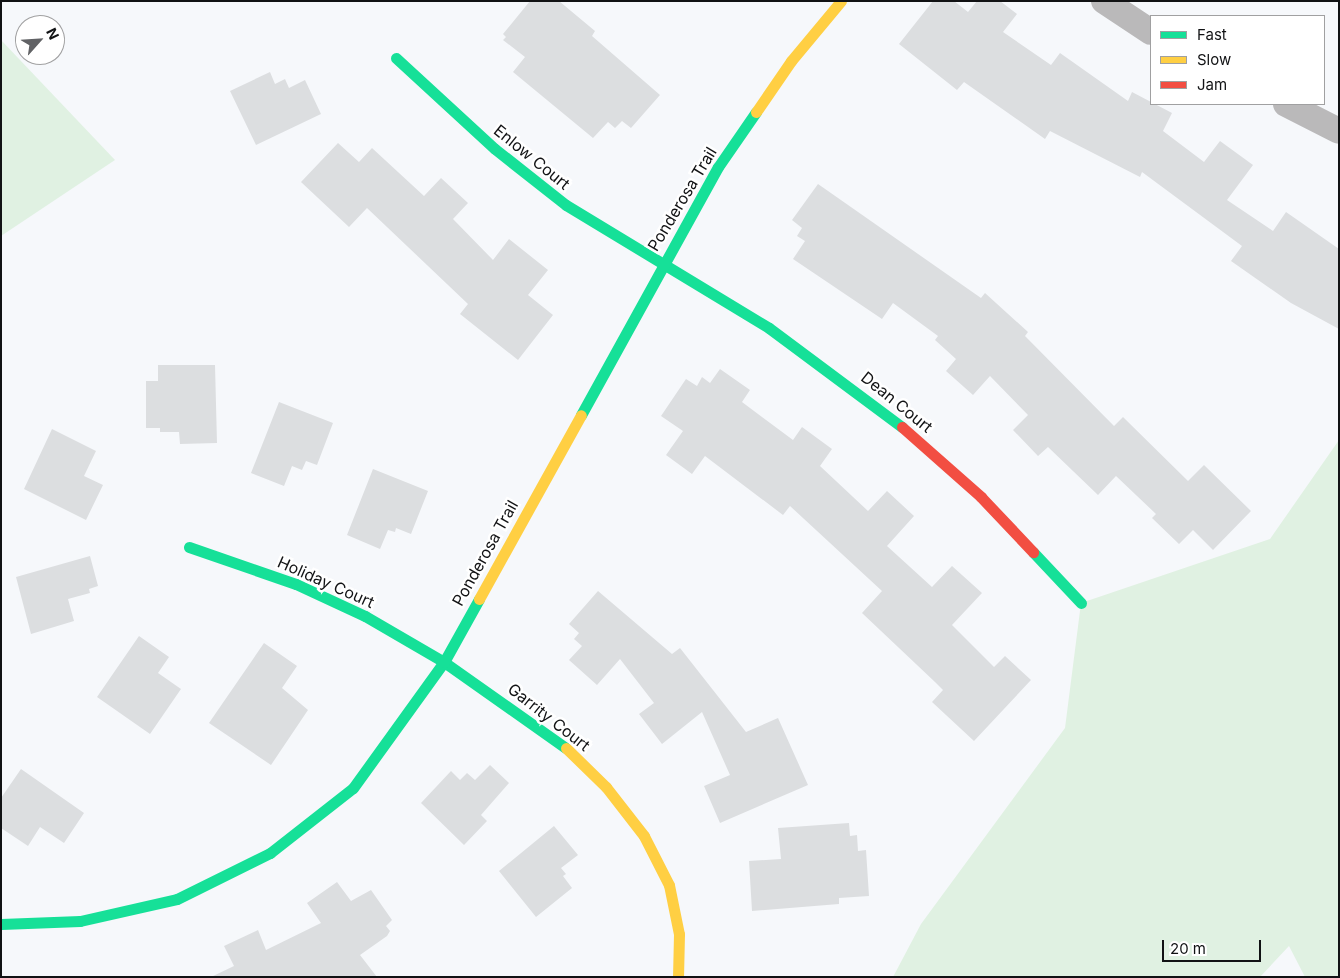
<!DOCTYPE html>
<style>
body{margin:0}
#map{position:relative;width:1340px;height:978px;overflow:hidden;background:#f6f8fb;font-family:Inter,sans-serif}
div>[style]{position:absolute}
[style*='--x']{left:calc(var(--x)*1px);top:calc(var(--y)*1px);width:calc(var(--w)*1px);rotate:calc(var(--a)*1deg)}
.green>*{inset:0;background:#e0f1e2}
.building>*{inset:0;background:#dcdee0}
.street>*{height:26px;margin:-13px;padding:0 13px;transform-origin:13px;border-radius:13px;background:#bab9ba}
.fast>*{height:11px;margin:-5.5px;padding:0 5.5px;transform-origin:5.5px;border-radius:5.5px;background:#16e098}
.slow>*{height:11px;margin:-5.5px;padding:0 5.5px;transform-origin:5.5px;border-radius:5.5px;background:#ffcf43}
.jam>*{height:11px;margin:-5.5px;padding:0 5.5px;transform-origin:5.5px;border-radius:5.5px;background:#f24e42}
span{translate:-50% -50%;white-space:nowrap;text-align:center;line-height:1.15;-webkit-text-stroke:5px #fff;paint-order:stroke}
.street-label{font-size:16px;color:#111214}
.frame{position:absolute;inset:0;border:2px solid #111214;pointer-events:none}
.legend{position:absolute;left:1150px;top:15px;width:175px;height:90px;box-sizing:border-box;background:#fff;border:1px solid #a0a0a1;margin:0;padding:6px 9px;list-style:none;font-size:15px;color:#111214}
.legend li{display:flex;align-items:center;gap:10px;height:25px}
.legend b{width:25px;border:1px solid #a0a0a1}
.north{position:absolute;left:15px;top:15px;width:50px;height:50px;box-sizing:border-box;background:#fff;border:1px solid #a0a0a1;border-radius:50%;rotate:64deg;font-size:14px;font-weight:700;line-height:20px;text-align:center;color:#111214}
.north::after{content:'';display:block;margin:auto;width:18px;height:22px;background:#616265;clip-path:polygon(50% 0,100% 100%,50% 72%,0 100%)}
.scale{position:absolute;left:1162px;top:940px;width:99px;height:22px;box-sizing:border-box;border:2px solid #111214;border-top:0;padding-left:6px;font-size:15px;line-height:18px;white-space:nowrap;color:#111214;-webkit-text-stroke:4px #fff;paint-order:stroke}
</style>
<div id="map">
<div class="green">
<i style="clip-path:polygon(1px 40px,115px 160px,1px 236px)"></i>
<i style="clip-path:polygon(1339px 440px,1339px 977px,1305px 977px,1289px 946px,1260px 977px,893px 977px,921px 924px,1065px 728px,1081px 603px,1270px 539px)"></i>
</div>
<div class="building">
<i style="clip-path:polygon(530px 1px,559px 1px,595px 31px,592px 36px,660px 95px,631px 128px,622px 121px,615px 128px,608px 122px,593px 138px,513px 72px,525px 57px,503px 40px,506px 37px,503px 34px)"></i>
<i style="clip-path:polygon(933px 1px,954px 1px,968px 12px,977px 1px,1000px 1px,1017px 14px,1003px 32px,1051px 65px,1060px 53px,1128px 101px,1132px 92px,1172px 113px,1163px 131px,1204px 162px,1220px 141px,1253px 165px,1227px 200px,1273px 231px,1286px 212px,1339px 249px,1339px 329px,1291px 303px,1231px 261px,1242px 246px,1142px 172px,1140px 177px,1050px 131px,1045px 139px,964px 82px,957px 90px,899px 44px)"></i>
<i style="clip-path:polygon(270px 72px,275px 84px,285px 79px,289px 88px,305px 80px,321px 114px,256px 145px,230px 91px)"></i>
<i style="clip-path:polygon(338px 143px,359px 162px,372px 148px,424px 196px,441px 178px,468px 203px,453px 219px,493px 260px,509px 239px,548px 270px,528px 295px,553px 315px,518px 360px,460px 314px,468px 304px,367px 208px,349px 227px,301px 182px)"></i>
<i style="clip-path:polygon(818px 184px,981px 298px,985px 293px,1028px 332px,1025px 336px,1114px 426px,1123px 417px,1188px 481px,1204px 465px,1251px 511px,1213px 550px,1193px 530px,1179px 544px,1152px 518px,1156px 514px,1116px 476px,1098px 495px,1048px 447px,1038px 456px,1013px 430px,1028px 415px,990px 376px,973px 395px,946px 371px,956px 359px,935px 340px,938px 336px,893px 303px,882px 319px,793px 259px,805px 241px,797px 236px,802px 228px,792px 220px)"></i>
<i style="clip-path:polygon(158px 365px,215px 365px,217px 443px,180px 444px,179px 432px,160px 432px,160px 428px,146px 428px,146px 381px,158px 381px)"></i>
<i style="clip-path:polygon(720px 369px,750px 390px,742px 402px,793px 440px,802px 427px,832px 449px,820px 466px,868px 511px,887px 491px,914px 516px,887px 546px,932px 587px,952px 566px,982px 593px,952px 625px,994px 667px,1005px 656px,1031px 680px,974px 741px,932px 702px,943px 690px,935px 682px,862px 613px,882px 591px,790px 506px,783px 515px,705px 456px,692px 474px,666px 455px,683px 431px,661px 416px,686px 379px,697px 386px,702px 377px,710px 383px)"></i>
<i style="clip-path:polygon(279px 402px,333px 423px,317px 465px,306px 461px,302px 470px,292px 466px,284px 486px,251px 473px)"></i>
<i style="clip-path:polygon(52px 429px,96px 451px,84px 476px,103px 485px,86px 520px,24px 489px)"></i>
<i style="clip-path:polygon(373px 469px,428px 491px,411px 534px,396px 528px,395px 532px,388px 530px,380px 549px,347px 535px)"></i>
<i style="clip-path:polygon(90px 556px,98px 586px,89px 589px,90px 593px,68px 599px,74px 621px,31px 634px,16px 577px)"></i>
<i style="clip-path:polygon(598px 591px,672px 654px,680px 648px,746px 732px,778px 718px,808px 785px,720px 823px,704px 786px,730px 775px,702px 712px,662px 744px,639px 714px,654px 703px,620px 659px,597px 685px,569px 660px,582px 646px,574px 639px,579px 633px,569px 624px)"></i>
<i style="clip-path:polygon(139px 636px,169px 657px,158px 673px,181px 689px,150px 734px,97px 697px)"></i>
<i style="clip-path:polygon(264px 643px,297px 666px,282px 688px,308px 710px,271px 765px,209px 723px)"></i>
<i style="clip-path:polygon(490px 765px,509px 783px,481px 815px,487px 821px,464px 845px,421px 803px,451px 771px,460px 780px,467px 773px,475px 780px)"></i>
<i style="clip-path:polygon(21px 769px,84px 813px,64px 843px,40px 827px,28px 846px,1px 828px,1px 798px)"></i>
<i style="clip-path:polygon(849px 823px,850px 836px,857px 835px,858px 851px,866px 850px,869px 896px,839px 898px,839px 904px,752px 911px,749px 861px,781px 859px,778px 828px)"></i>
<i style="clip-path:polygon(554px 826px,578px 855px,561px 868px,566px 874px,563px 876px,572px 888px,536px 917px,499px 871px)"></i>
<i style="clip-path:polygon(337px 882px,351px 901px,371px 890px,392px 920px,386px 926px,390px 931px,387px 936px,360px 955px,377px 977px,211px 977px,234px 966px,224px 946px,258px 930px,266px 950px,321px 923px,307px 903px)"></i>
</div>
<div class="street">
<i style="--x:1104;--y:1;--w:56;--a:33.4"></i>
<i style="--x:1286;--y:104;--w:59;--a:27"></i>
</div>
<div class="fast">
<i style="--x:396;--y:58;--w:134;--a:42.6"></i>
<i style="--x:495;--y:149;--w:90;--a:38.3"></i>
<i style="--x:566;--y:205;--w:237;--a:31.2"></i>
<i style="--x:769;--y:328;--w:166;--a:36.7"></i>
<i style="--x:581;--y:415;--w:283;--a:-61.1"></i>
<i style="--x:718;--y:167;--w:67;--a:-55.4"></i>
<i style="--x:189;--y:547;--w:113;--a:19.1"></i>
<i style="--x:296;--y:584;--w:76;--a:24.9"></i>
<i style="--x:365;--y:616;--w:91;--a:30.2"></i>
<i style="--x:444;--y:662;--w:149;--a:35.2"></i>
<i style="--x:1033;--y:552;--w:70;--a:46.7"></i>
<i style="--x:1;--y:924;--w:79;--a:-2.2"></i>
<i style="--x:80;--y:921;--w:99;--a:-12.8"></i>
<i style="--x:177;--y:899;--w:104;--a:-26.3"></i>
<i style="--x:270;--y:853;--w:105;--a:-38.1"></i>
<i style="--x:353;--y:788;--w:155;--a:-54.2"></i>
<i style="--x:444;--y:662;--w:72;--a:-60.9"></i>
</div>
<div class="slow">
<i style="--x:756;--y:112;--w:62;--a:-55.5"></i>
<i style="--x:791;--y:61;--w:78;--a:-50.2"></i>
<i style="--x:479;--y:599;--w:210;--a:-61"></i>
<i style="--x:566;--y:748;--w:56;--a:44.3"></i>
<i style="--x:606;--y:787;--w:62;--a:52.2"></i>
<i style="--x:644;--y:836;--w:55;--a:63"></i>
<i style="--x:669;--y:885;--w:50;--a:78.5"></i>
<i style="--x:679;--y:934;--w:43;--a:91.3"></i>
</div>
<div class="jam">
<i style="--x:902;--y:427;--w:106;--a:41.5"></i>
<i style="--x:981;--y:497;--w:76;--a:46.6"></i>
</div>
<div class="street-label">
<span style="left:532px;top:157px;rotate:39deg">Enlow Court</span>
<span style="left:682px;top:199px;rotate:-59deg">Ponderosa Trail</span>
<span style="left:897px;top:402px;rotate:39deg">Dean Court</span>
<span style="left:485px;top:553px;rotate:-61deg">Ponderosa Trail</span>
<span style="left:326px;top:582px;rotate:24deg">Holiday Court</span>
<span style="left:549px;top:717px;rotate:38deg">Garrity Court</span>
</div>
<div class="frame"></div>
<ul class="legend">
<li><b style="height:6px;background:#16e098"></b>Fast</li>
<li><b style="height:6px;background:#ffcf43"></b>Slow</li>
<li><b style="height:6px;background:#f24e42"></b>Jam</li>
</ul>
<div class="north">N</div>
<div class="scale">20 m</div>
</div>
